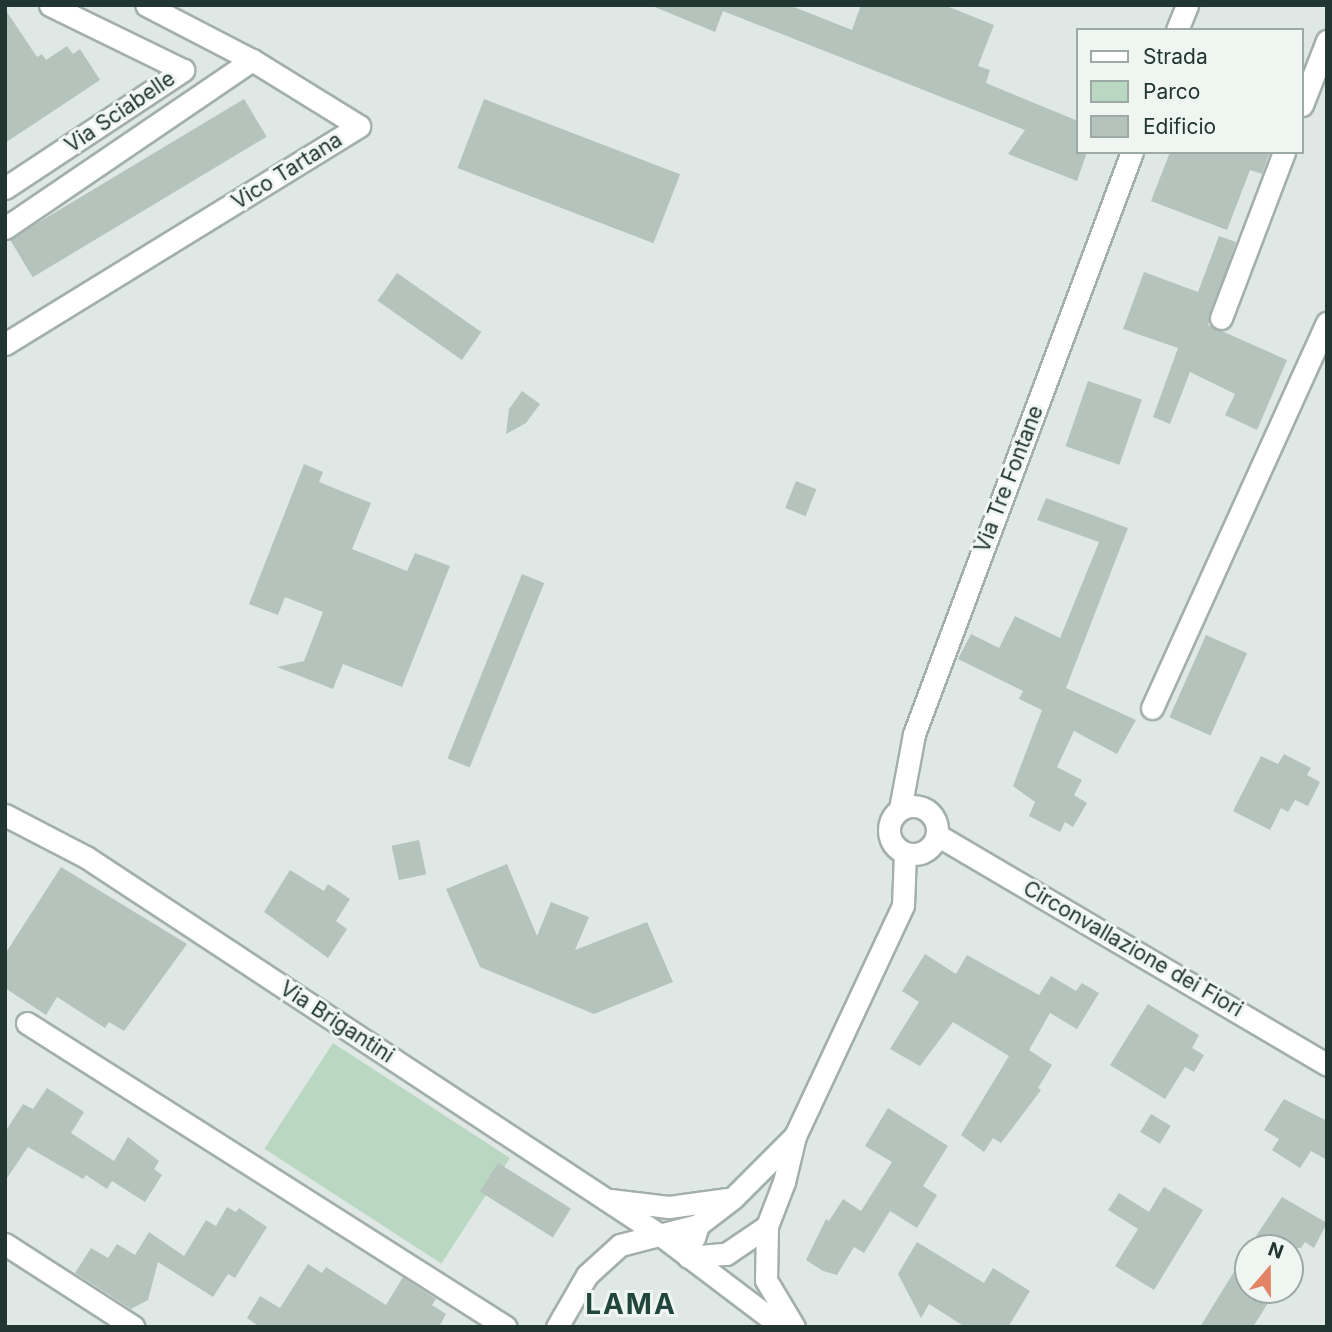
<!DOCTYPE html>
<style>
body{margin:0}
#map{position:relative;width:1332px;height:1332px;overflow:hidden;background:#dfe8e4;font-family:Inter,sans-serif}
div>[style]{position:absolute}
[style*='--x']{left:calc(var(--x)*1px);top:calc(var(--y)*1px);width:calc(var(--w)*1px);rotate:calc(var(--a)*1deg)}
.green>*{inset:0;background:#bad7c2;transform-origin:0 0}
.building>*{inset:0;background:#b5c3bd;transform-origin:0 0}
.roads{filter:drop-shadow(2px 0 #a3afab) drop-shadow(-2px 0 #a3afab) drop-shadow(0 2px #a3afab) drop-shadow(0 -2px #a3afab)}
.minor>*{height:21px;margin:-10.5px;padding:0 10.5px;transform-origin:10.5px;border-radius:10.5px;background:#fff}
.minor>.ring{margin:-10.5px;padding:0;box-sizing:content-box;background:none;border:21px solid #fff;border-radius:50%}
span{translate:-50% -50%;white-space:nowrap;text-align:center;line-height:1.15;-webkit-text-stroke:6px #eff6f2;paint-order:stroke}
.street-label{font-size:21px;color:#223631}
.district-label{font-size:28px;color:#21463d;font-weight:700;letter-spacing:2px}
.frame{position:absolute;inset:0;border:7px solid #223631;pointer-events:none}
.legend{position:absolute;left:1076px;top:28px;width:228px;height:126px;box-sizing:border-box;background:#eff6f2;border:2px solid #9da9a5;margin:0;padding:9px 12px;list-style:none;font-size:21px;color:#223631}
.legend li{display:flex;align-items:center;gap:14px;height:35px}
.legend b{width:35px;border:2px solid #9da9a5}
.north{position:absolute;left:1234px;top:1234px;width:70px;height:70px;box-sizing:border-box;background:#eff6f2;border:2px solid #9da9a5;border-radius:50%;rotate:20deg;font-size:19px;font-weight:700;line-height:28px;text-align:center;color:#223631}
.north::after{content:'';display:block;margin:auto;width:24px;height:32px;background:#e18364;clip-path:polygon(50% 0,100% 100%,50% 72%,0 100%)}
</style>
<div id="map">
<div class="green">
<i style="left:333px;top:1043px;width:211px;height:126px;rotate:33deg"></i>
</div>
<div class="building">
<i style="clip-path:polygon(650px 5px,789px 5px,852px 30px,861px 5px,944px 5px,994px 25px,978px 66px,990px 70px,986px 83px,1078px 121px,1078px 152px,1087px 152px,1077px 181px,1008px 154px,1025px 130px,723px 11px,715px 32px)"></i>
<i style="clip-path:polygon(5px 9px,37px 57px,42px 54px,46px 60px,67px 46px,73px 54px,80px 49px,100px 80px,5px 143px)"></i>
<i style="left:244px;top:99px;width:44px;height:273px;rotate:59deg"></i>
<i style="left:484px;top:99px;width:210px;height:74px;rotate:21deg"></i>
<i style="clip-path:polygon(1170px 152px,1270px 152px,1262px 174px,1250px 170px,1227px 230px,1151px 201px)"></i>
<i style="clip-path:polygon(1219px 236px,1236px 242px,1208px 325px,1287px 360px,1257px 430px,1225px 415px,1235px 394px,1190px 372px,1170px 424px,1153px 417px,1178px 348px,1123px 329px,1144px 272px,1198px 292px)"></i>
<i style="left:397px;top:273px;width:103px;height:34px;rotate:35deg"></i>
<i style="left:1088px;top:381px;width:57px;height:69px;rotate:19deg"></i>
<i style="clip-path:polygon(522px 391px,540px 404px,526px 423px,506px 434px,509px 409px)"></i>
<i style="clip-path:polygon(304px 464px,323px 472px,319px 482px,371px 503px,352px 549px,407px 571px,415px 553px,450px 566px,402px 687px,343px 664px,333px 689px,277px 667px,304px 661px,323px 612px,285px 597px,278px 615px,249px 604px)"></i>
<i style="left:796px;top:481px;width:22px;height:29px;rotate:22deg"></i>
<i style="clip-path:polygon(1046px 498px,1128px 528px,1066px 688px,1136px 720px,1117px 754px,1074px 731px,1057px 767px,1082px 780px,1074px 795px,1087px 803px,1073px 827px,1065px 822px,1060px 832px,1029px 816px,1035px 802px,1013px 786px,1042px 710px,1019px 699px,1023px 691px,958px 659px,971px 634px,999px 648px,1015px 616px,1060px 638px,1099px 542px,1037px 520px)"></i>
<i style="left:522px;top:574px;width:24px;height:199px;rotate:22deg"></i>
<i style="left:1206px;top:635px;width:45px;height:90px;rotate:24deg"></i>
<i style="clip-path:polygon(1284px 754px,1311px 768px,1307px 775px,1320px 782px,1308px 806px,1295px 800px,1288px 812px,1281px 808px,1270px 830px,1233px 811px,1261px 756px,1278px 764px)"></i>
<i style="left:419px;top:840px;width:35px;height:28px;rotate:78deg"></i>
<i style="clip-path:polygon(507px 864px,537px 936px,551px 902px,589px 917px,575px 950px,647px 922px,673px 982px,594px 1014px,480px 967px,446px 889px)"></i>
<i style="clip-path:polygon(61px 867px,187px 944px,124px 1031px,109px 1022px,105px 1028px,57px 997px,46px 1015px,5px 988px,5px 954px)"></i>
<i style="clip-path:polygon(290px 870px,324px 891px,328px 884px,350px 899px,336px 921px,347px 929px,328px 958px,264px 912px)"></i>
<i style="clip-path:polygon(925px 954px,956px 974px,967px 955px,1039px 995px,1051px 976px,1076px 991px,1082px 983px,1099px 993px,1077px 1029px,1050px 1013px,1029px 1050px,1052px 1065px,1038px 1088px,1041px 1090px,1001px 1143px,993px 1138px,984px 1152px,961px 1135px,1009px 1056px,953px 1022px,920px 1066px,890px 1049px,919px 1002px,902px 991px)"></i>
<i style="clip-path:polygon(1148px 1004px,1199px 1035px,1192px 1048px,1204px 1055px,1194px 1072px,1185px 1067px,1165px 1099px,1110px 1065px)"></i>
<i style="clip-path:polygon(47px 1088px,84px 1112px,71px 1133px,114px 1161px,128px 1137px,159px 1161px,154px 1169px,162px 1175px,145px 1202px,112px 1181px,107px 1189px,86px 1175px,83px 1179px,28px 1147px,5px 1181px,5px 1132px,23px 1104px,33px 1109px)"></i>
<i style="clip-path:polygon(1284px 1099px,1327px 1121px,1327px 1160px,1311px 1151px,1300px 1168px,1272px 1150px,1279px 1139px,1264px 1130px)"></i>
<i style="clip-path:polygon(888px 1108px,948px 1146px,923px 1186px,937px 1195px,917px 1228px,890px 1211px,864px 1253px,854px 1247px,837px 1275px,823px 1271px,806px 1260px,826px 1219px,829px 1221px,843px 1199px,861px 1211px,892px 1162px,865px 1146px)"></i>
<i style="left:1151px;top:1114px;width:23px;height:21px;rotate:31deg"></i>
<i style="left:498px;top:1163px;width:86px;height:34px;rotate:32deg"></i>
<i style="clip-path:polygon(1164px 1187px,1203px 1210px,1154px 1290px,1115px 1266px,1138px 1229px,1108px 1210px,1119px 1193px,1149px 1212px)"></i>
<i style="clip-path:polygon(1282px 1197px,1327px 1223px,1314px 1248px,1305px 1242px,1301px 1248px,1248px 1248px)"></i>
<i style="clip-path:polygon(227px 1207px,236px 1212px,239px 1208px,267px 1227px,235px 1278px,228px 1274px,213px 1297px,158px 1262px,148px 1300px,131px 1309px,75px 1273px,91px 1248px,108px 1258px,117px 1244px,135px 1255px,149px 1232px,184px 1256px,206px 1220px,216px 1226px)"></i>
<i style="clip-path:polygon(917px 1242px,984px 1283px,993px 1268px,1030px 1291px,1008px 1327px,965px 1327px,929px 1304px,921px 1318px,898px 1274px)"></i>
<i style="clip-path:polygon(1248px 1249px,1248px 1290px,1276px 1290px,1253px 1327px,1200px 1327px)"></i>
<i style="clip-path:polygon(308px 1264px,322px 1273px,326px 1267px,386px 1305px,403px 1277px,436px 1299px,432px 1305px,446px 1314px,439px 1327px,260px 1327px,247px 1318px,260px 1296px,280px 1308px)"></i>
</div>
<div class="roads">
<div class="minor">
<i style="--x:1177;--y:30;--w:27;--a:-68"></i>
<i style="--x:1302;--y:105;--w:69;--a:-68.7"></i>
<i style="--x:5;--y:188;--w:214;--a:-33.5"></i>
<i style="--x:183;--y:70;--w:148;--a:-154"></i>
<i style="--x:5;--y:228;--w:299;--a:-34.2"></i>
<i style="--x:1221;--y:318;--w:178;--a:-69.2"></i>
<i style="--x:5;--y:344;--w:416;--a:-31.6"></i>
<i style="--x:359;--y:126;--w:126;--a:-148.3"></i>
<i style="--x:252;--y:60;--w:119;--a:-152.6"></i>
<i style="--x:1152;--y:708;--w:423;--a:-65.6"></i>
<i class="ring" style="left:889px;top:806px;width:27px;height:27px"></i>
<i style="--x:900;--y:809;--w:76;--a:-79.4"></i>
<i style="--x:914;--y:734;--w:621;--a:-69.47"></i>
<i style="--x:5;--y:815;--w:91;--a:27.4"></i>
<i style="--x:86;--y:857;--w:691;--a:33.37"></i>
<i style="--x:663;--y:1237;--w:149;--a:37.1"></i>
<i style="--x:937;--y:835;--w:453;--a:30.5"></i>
<i style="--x:27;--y:1023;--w:567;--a:32.4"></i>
<i style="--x:610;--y:1200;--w:59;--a:6.8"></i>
<i style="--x:669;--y:1207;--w:59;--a:-7.9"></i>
<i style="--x:694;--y:1238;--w:14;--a:-73"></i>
<i style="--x:698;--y:1225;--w:44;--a:-37.6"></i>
<i style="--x:733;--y:1198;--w:88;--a:-45"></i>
<i style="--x:5;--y:1244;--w:153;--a:32.8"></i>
<i style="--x:688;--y:1257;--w:38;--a:-5"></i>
<i style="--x:726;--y:1254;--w:50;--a:-34.3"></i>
<i style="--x:557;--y:1327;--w:60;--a:-60"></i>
<i style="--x:587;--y:1275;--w:45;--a:-42.3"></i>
<i style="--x:620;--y:1245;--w:81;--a:-14.4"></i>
<i style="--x:794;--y:1327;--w:55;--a:-120.8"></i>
<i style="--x:766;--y:1280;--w:54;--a:-88.9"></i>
<i style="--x:767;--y:1226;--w:47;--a:-68.9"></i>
<i style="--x:784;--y:1182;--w:47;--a:-76.6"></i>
<i style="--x:795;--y:1136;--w:255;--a:-64.9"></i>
<i style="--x:903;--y:905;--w:52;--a:-87.8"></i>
</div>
</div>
<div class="street-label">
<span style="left:120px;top:112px;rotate:-34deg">Via Sciabelle</span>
<span style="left:287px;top:171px;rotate:-32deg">Vico Tartana</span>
<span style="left:1009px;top:479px;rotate:-69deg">Via Tre Fontane</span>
<span style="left:1133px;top:949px;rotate:30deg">Circonvallazione dei Fiori</span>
<span style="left:337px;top:1022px;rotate:33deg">Via Brigantini</span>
</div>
<div class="district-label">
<span style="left:631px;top:1304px">LAMA</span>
</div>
<div class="frame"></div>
<ul class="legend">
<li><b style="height:9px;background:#fff"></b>Strada</li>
<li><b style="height:19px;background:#bad7c2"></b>Parco</li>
<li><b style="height:19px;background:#b5c3bd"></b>Edificio</li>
</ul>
<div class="north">N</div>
</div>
